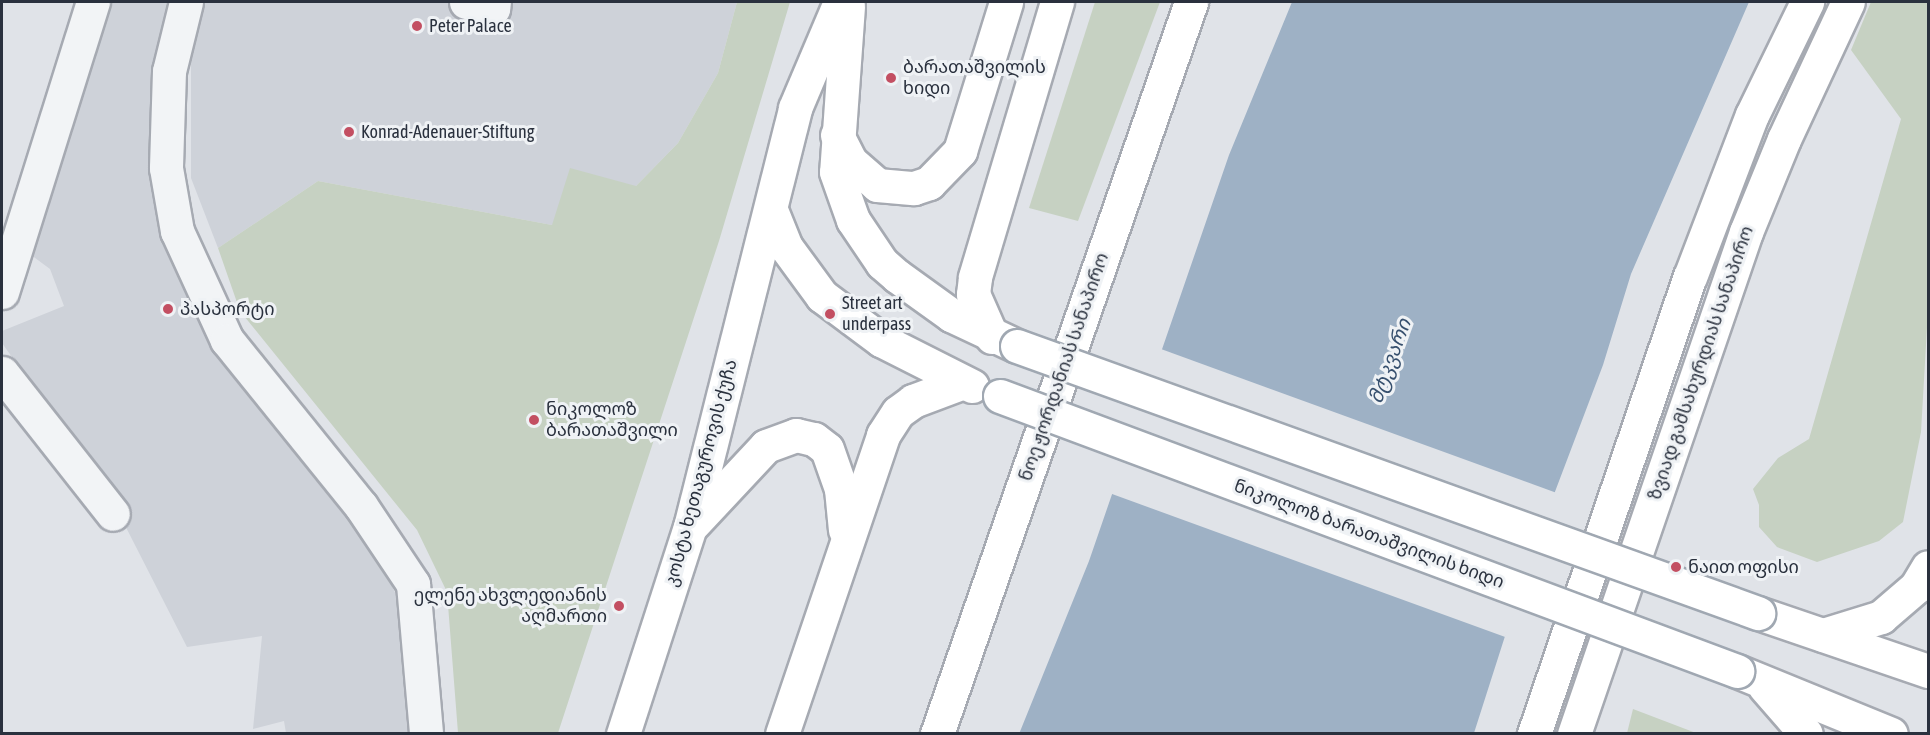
<!DOCTYPE html>
<meta charset="utf-8">
<style>
body{margin:0}
#map{position:relative;width:1930px;height:735px;overflow:hidden;background:#e0e3e8;font-family:"Asap Condensed","Noto Sans Georgian",sans-serif}
div>[style]{position:absolute}
[style*='--x']{left:calc(var(--x)*1px);top:calc(var(--y)*1px);width:calc(var(--w)*1px);rotate:calc(var(--a)*1deg)}
.built>*{inset:0;background:#ced2d9}
.green>*{inset:0;background:#c6d1c2}
.water>*{inset:0;background:#9eb1c5}
.pier>*{inset:0;background:#e0e3e8;transform-origin:0 0}
.roads{filter:drop-shadow(2px 0 #a6aab2) drop-shadow(-2px 0 #a6aab2) drop-shadow(0 2px #a6aab2) drop-shadow(0 -2px #a6aab2)}
.street>*{height:33px;margin:-16.5px;padding:0 16.5px;transform-origin:16.5px;border-radius:16.5px;background:#f2f4f6}
.primary>*{height:33px;margin:-16.5px;padding:0 16.5px;transform-origin:16.5px;border-radius:16.5px;background:#fff}
.highway>*{height:33px;margin:-16.5px;padding:0 16.5px;transform-origin:16.5px;border-radius:16.5px;background:#fff}
.bridges{filter:drop-shadow(2px 0 #a0a8b2) drop-shadow(-2px 0 #a0a8b2) drop-shadow(0 2px #a0a8b2) drop-shadow(0 -2px #a0a8b2)}
.primary-bridge>*{height:33px;margin:-16.5px;padding:0 16.5px;transform-origin:16.5px;border-radius:16.5px;background:#fff}
.dots>*{width:16px;height:16px;translate:-50% -50%;box-sizing:border-box;border:3px solid #eff2f5;border-radius:50%}
span{translate:-50% -50%;white-space:nowrap;text-align:center;line-height:1.15;-webkit-text-stroke:6px #eff2f5;paint-order:stroke}
.poi-label{font-size:18px;color:#2a313e}
.left{translate:0 -50%;text-align:left}
.right{translate:-100% -50%;text-align:right}
.street-label{font-size:18px;color:#2a313e}
.water-label{font-size:20px;color:#37506e;font-style:italic}
.frame{position:absolute;inset:0;border:3px solid #2a313e;pointer-events:none}
</style>
<div id="map">
<div class="built">
<i style="clip-path:polygon(100px 2px,171px 2px,153px 116px,235px 369px,378px 556px,403px 610px,412px 733px,286px 733px,284px 721px,253px 729px,262px 636px,187px 647px,110px 496px,2px 343px,2px 331px,64px 306px,50px 269px,23px 249px)"></i>
<i style="clip-path:polygon(203px 2px,737px 2px,718px 73px,678px 143px,636px 186px,552px 225px,318px 181px,218px 248px,191px 178px,191px 56px)"></i>
</div>
<div class="green">
<i style="clip-path:polygon(737px 2px,790px 2px,719px 241px,558px 733px,458px 733px,447px 592px,417px 530px,240px 311px,218px 248px,318px 181px,552px 225px,570px 168px,636px 186px,678px 143px,718px 73px)"></i>
<i style="clip-path:polygon(1095px 2px,1160px 2px,1078px 221px,1029px 208px)"></i>
<i style="clip-path:polygon(1871px 2px,1928px 2px,1928px 310px,1921px 432px,1903px 522px,1879px 541px,1817px 562px,1777px 547px,1759px 527px,1759px 505px,1753px 489px,1778px 458px,1809px 439px,1901px 119px,1851px 50px)"></i>
<i style="clip-path:polygon(1633px 709px,1696px 733px,1627px 733px)"></i>
</div>
<div class="water">
<i style="clip-path:polygon(1292px 2px,1749px 2px,1631px 274px,1603px 365px,1531px 555px,1474px 733px,1019px 734px,1089px 561px,1229px 155px)"></i>
</div>
<div class="pier">
<i style="left:1161px;top:349px;width:422px;height:153px;rotate:20deg"></i>
</div>
<div class="roads">
<div class="street">
<i style="--x:186;--y:2;--w:71;--a:103.8"></i>
<i style="--x:169;--y:71;--w:97;--a:91.8"></i>
<i style="--x:166;--y:168;--w:64;--a:80.1"></i>
<i style="--x:177;--y:231;--w:120;--a:65.4"></i>
<i style="--x:227;--y:340;--w:213;--a:51.1"></i>
<i style="--x:361;--y:506;--w:94;--a:56.3"></i>
<i style="--x:413;--y:584;--w:151;--a:85"></i>
<i style="--x:466;--y:2;--w:28;--a:13"></i>
<i style="--x:493;--y:8;--w:6;--a:-81"></i>
<i style="--x:2;--y:292;--w:304;--a:-72.6"></i>
<i style="--x:2;--y:373;--w:179;--a:51.8"></i>
</div>
<div class="primary">
<i style="--x:848;--y:6;--w:166;--a:94.1"></i>
<i style="--x:836;--y:172;--w:51;--a:70.5"></i>
<i style="--x:853;--y:220;--w:52;--a:56"></i>
<i style="--x:882;--y:263;--w:20;--a:41"></i>
<i style="--x:897;--y:276;--w:67;--a:35.8"></i>
<i style="--x:951;--y:315;--w:73;--a:25.2"></i>
<i style="--x:837;--y:135;--w:30;--a:63"></i>
<i style="--x:851;--y:162;--w:35;--a:41"></i>
<i style="--x:877;--y:185;--w:37;--a:5"></i>
<i style="--x:914;--y:188;--w:16;--a:-18"></i>
<i style="--x:929;--y:183;--w:45;--a:-45.9"></i>
<i style="--x:960;--y:151;--w:156;--a:-72.8"></i>
<i style="--x:771;--y:210;--w:40;--a:68"></i>
<i style="--x:786;--y:247;--w:61;--a:53.7"></i>
<i style="--x:822;--y:296;--w:74;--a:36.7"></i>
<i style="--x:881;--y:340;--w:102;--a:26.8"></i>
<i style="--x:992;--y:337;--w:47;--a:-113.8"></i>
<i style="--x:973;--y:294;--w:17;--a:-83"></i>
<i style="--x:975;--y:277;--w:287;--a:-73.4"></i>
<i style="--x:694;--y:523;--w:105;--a:-46.9"></i>
<i style="--x:766;--y:446;--w:32;--a:-20"></i>
<i style="--x:796;--y:435;--w:18;--a:13"></i>
<i style="--x:814;--y:439;--w:16;--a:38"></i>
<i style="--x:827;--y:449;--w:42;--a:70.7"></i>
<i style="--x:841;--y:489;--w:41;--a:84.4"></i>
<i style="--x:1758;--y:613;--w:180;--a:18.8"></i>
<i style="--x:1823;--y:635;--w:61;--a:-17.2"></i>
<i style="--x:1881;--y:617;--w:46;--a:-40.6"></i>
<i style="--x:1916;--y:587;--w:23;--a:-59"></i>
<i style="--x:1737;--y:671;--w:166;--a:22.2"></i>
<i style="--x:1765;--y:687;--w:62;--a:48.9"></i>
<i style="--x:623;--y:734;--w:218;--a:-72.1"></i>
<i style="--x:690;--y:527;--w:432;--a:-75.9"></i>
<i style="--x:795;--y:108;--w:115;--a:-67"></i>
<i style="--x:782;--y:734;--w:316;--a:-71.3"></i>
<i style="--x:883;--y:435;--w:27;--a:-57"></i>
<i style="--x:898;--y:412;--w:19;--a:-36"></i>
<i style="--x:913;--y:401;--w:51;--a:-20.6"></i>
<i style="--x:937;--y:734;--w:775;--a:-70.86"></i>
</div>
<div class="highway">
<i style="--x:1534;--y:734;--w:483;--a:-71.2"></i>
<i style="--x:1690;--y:277;--w:173;--a:-69.1"></i>
<i style="--x:1752;--y:115;--w:126;--a:-64"></i>
<i style="--x:1574;--y:734;--w:531;--a:-71.09"></i>
<i style="--x:1746;--y:232;--w:100;--a:-67.8"></i>
<i style="--x:1784;--y:139;--w:151;--a:-65"></i>
</div>
</div>
<div class="bridges">
<div class="primary-bridge">
<i style="--x:1017;--y:346;--w:788;--a:19.82"></i>
<i style="--x:1000;--y:396;--w:787;--a:20.46"></i>
</div>
</div>
<div class="dots">
<i style="left:417px;top:26px;background:#c34f62"></i>
<i style="left:891px;top:78px;background:#c34f62"></i>
<i style="left:349px;top:132px;background:#c34f62"></i>
<i style="left:168px;top:309px;background:#c34f62"></i>
<i style="left:830px;top:314px;background:#c34f62"></i>
<i style="left:534px;top:420px;background:#c34f62"></i>
<i style="left:1676px;top:567px;background:#c34f62"></i>
<i style="left:619px;top:606px;background:#c34f62"></i>
</div>
<div class="poi-label">
<span class="left" style="left:429px;top:26px">Peter Palace</span>
<span class="left" style="left:903px;top:78px">ბარათაშვილის<br>ხიდი</span>
<span class="left" style="left:361px;top:132px">Konrad-Adenauer-Stiftung</span>
<span class="left" style="left:842px;top:314px">Street art<br>underpass</span>
<span class="left" style="left:180px;top:309px">პასპორტი</span>
<span class="left" style="left:546px;top:420px">ნიკოლოზ<br>ბარათაშვილი</span>
<span class="left" style="left:1688px;top:567px">ნაით ოფისი</span>
<span class="right" style="left:607px;top:606px">ელენე ახვლედიანის<br>აღმართი</span>
</div>
<div class="street-label">
<span style="left:1701px;top:363px;rotate:-71deg">ზვიად გამსახურდიას სანაპირო</span>
<span style="left:1064px;top:367px;rotate:-71deg">ნოე ჟორდანიას სანაპირო</span>
<span style="left:701px;top:473px;rotate:-75deg">კოსტა ხეთაგუროვის ქუჩა</span>
<span style="left:1369px;top:534px;rotate:20deg">ნიკოლოზ ბარათაშვილის ხიდი</span>
</div>
<div class="water-label">
<span style="left:1389px;top:361px;rotate:-70deg">მტკვარი</span>
</div>
<div class="frame"></div>
</div>
